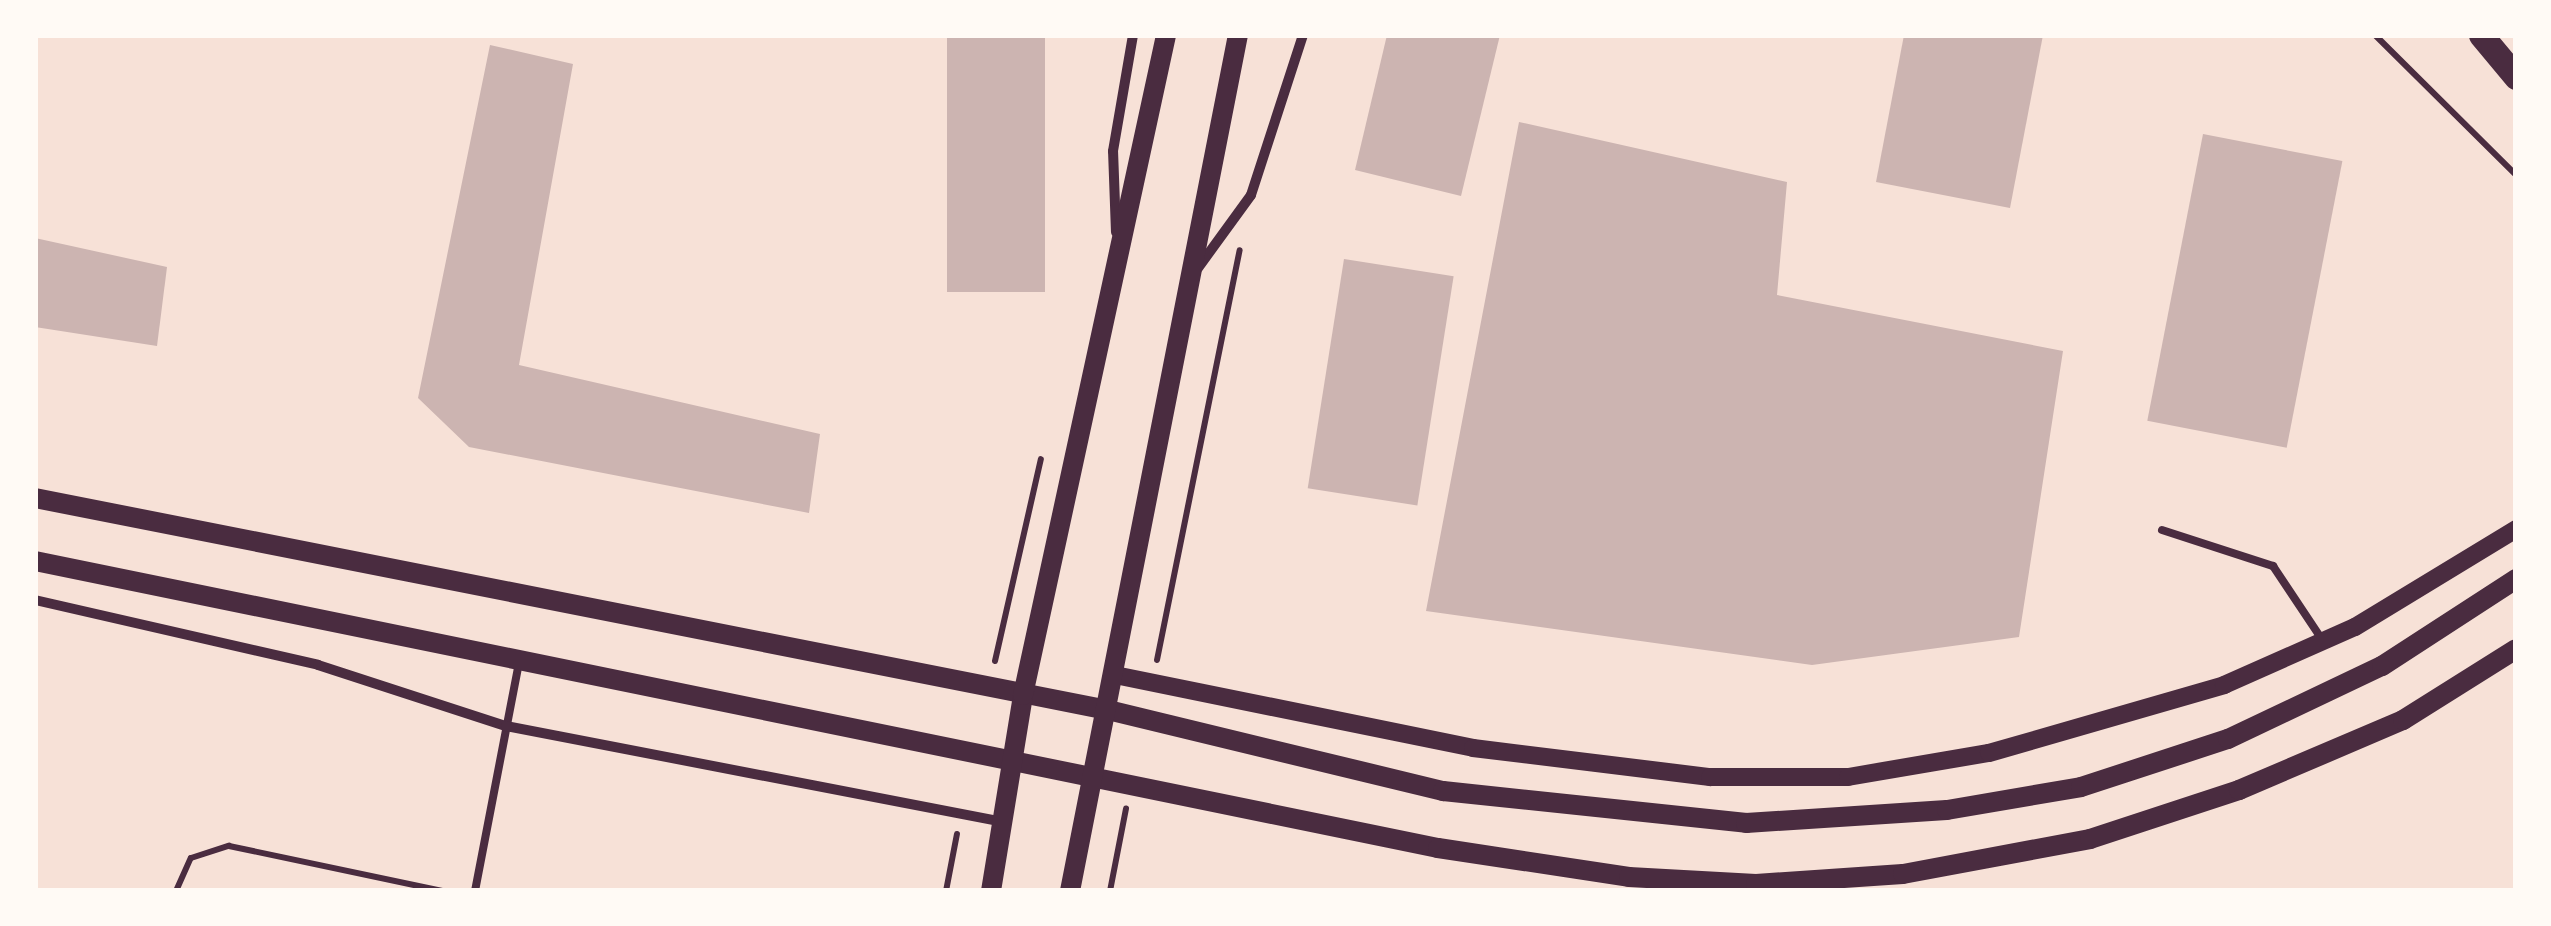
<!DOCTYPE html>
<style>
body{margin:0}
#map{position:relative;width:2551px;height:926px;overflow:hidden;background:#f7e1d7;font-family:"IBM Plex Sans",sans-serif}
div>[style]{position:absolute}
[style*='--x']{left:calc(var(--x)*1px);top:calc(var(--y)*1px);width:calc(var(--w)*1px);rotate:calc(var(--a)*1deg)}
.building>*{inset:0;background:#ccb4b1;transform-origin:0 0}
.path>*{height:6px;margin:-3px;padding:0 3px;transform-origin:3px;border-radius:3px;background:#4a2c40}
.service>*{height:8px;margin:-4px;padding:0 4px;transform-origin:4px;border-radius:4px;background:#4a2c40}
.minor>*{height:10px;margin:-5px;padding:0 5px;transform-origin:5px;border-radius:5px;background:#4a2c40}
.tertiary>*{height:18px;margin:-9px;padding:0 9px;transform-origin:9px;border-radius:9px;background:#4a2c40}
.secondary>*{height:20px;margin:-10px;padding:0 10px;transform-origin:10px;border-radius:10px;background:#4a2c40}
.primary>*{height:25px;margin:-12.5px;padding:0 12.5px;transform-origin:12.5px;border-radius:12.5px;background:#4a2c40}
span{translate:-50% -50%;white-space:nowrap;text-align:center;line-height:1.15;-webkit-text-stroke:8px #fffaf5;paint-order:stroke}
.frame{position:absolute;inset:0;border:38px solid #fffaf5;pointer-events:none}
</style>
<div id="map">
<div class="building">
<i style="left:947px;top:35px;width:98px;height:257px"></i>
<i style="clip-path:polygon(1387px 35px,1500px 35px,1461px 196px,1355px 170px)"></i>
<i style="clip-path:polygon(1904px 35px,2043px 35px,2010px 208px,1876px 182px)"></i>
<i style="clip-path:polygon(490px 45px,573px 64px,519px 365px,820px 434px,809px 513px,469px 447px,418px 398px)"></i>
<i style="clip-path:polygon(1519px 122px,1787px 182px,1777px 295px,2063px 351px,2019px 637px,1812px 665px,1426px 611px)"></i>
<i style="left:2203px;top:134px;width:142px;height:292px;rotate:11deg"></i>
<i style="clip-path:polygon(35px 238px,167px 267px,157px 346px,35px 327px)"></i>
<i style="left:1344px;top:259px;width:111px;height:232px;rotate:9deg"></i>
</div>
<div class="path">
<i style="--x:2375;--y:35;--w:199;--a:44.8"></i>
<i style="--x:1157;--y:660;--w:418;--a:-78.6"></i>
<i style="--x:995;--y:661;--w:207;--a:-77.2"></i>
<i style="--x:176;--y:891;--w:36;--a:-66"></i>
<i style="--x:191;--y:858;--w:40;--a:-18"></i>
<i style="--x:229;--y:846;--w:218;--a:11.9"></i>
<i style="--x:946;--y:891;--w:58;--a:-79.1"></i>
<i style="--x:1110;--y:891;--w:84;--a:-79"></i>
</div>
<div class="service">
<i style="--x:2162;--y:530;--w:117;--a:18"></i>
<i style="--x:2273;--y:566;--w:90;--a:56.3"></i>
<i style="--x:475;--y:891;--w:232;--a:-79.1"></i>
</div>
<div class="minor">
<i style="--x:1116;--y:232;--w:81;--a:-92.1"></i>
<i style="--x:1113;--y:151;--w:118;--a:-80.2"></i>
<i style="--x:1198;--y:268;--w:90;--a:-54"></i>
<i style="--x:1251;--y:195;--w:168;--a:-72"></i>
<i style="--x:35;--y:600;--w:290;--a:12.9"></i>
<i style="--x:318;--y:665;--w:198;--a:18"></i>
<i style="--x:506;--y:726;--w:506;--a:10.93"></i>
</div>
<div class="tertiary">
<i style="--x:1115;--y:675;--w:365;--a:11.5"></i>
<i style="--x:1473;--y:748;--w:239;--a:7"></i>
<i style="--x:1710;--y:777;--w:138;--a:0"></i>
<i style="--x:1848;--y:777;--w:143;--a:-9.7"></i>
<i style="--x:1989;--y:753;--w:245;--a:-16.1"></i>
<i style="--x:2224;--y:685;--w:143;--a:-23.9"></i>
<i style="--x:2355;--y:627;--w:188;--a:-31.3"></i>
</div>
<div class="secondary">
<i style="--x:35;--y:498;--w:1094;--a:11.18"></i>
<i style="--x:1108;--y:710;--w:345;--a:13.6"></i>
<i style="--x:1443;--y:791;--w:305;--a:6"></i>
<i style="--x:1746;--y:823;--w:201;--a:-3.7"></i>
<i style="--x:1947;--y:810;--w:136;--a:-9.7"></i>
<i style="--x:2081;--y:787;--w:155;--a:-18.1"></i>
<i style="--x:2228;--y:739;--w:170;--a:-25.4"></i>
<i style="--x:2382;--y:666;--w:160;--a:-33"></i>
<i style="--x:35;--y:561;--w:1432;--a:11.56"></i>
<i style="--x:1438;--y:848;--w:193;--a:8.6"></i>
<i style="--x:1629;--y:877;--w:127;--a:3.2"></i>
<i style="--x:1756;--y:884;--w:147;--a:-3.9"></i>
<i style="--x:1903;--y:874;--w:190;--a:-10.6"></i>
<i style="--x:2090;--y:839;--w:157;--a:-18.2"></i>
<i style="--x:2239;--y:790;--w:178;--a:-23.1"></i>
<i style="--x:2403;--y:720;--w:133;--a:-32.1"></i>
<i style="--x:991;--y:891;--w:199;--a:-80.7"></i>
<i style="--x:1023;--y:695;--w:675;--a:-77.77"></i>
<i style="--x:1070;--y:891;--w:872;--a:-78.9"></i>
</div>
<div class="primary">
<i style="--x:2481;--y:35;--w:55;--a:50.2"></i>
</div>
<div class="frame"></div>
</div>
